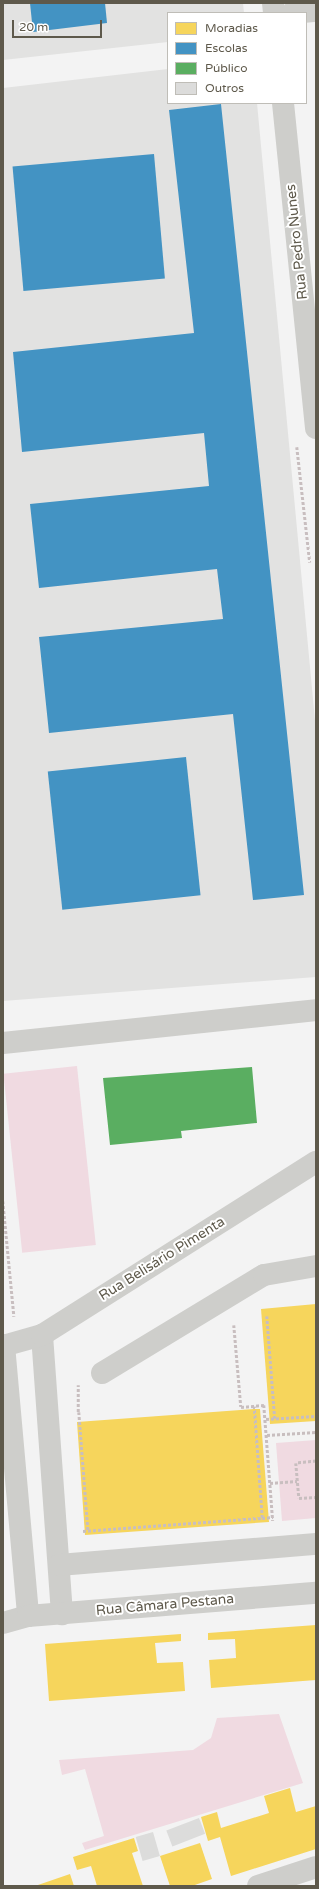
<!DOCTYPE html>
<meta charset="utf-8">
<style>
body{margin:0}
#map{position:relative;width:319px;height:1889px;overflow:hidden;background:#f3f3f3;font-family:"Varela Round",sans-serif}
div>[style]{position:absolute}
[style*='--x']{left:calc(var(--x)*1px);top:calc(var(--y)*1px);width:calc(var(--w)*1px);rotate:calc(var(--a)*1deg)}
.education>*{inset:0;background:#e2e2e1}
.green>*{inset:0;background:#f0dae1;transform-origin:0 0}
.homes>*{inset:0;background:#f6d55c}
.schools>*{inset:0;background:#4393c3;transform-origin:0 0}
.public>*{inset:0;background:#5aae61}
.building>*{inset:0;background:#dcdcdb;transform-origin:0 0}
.path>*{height:2.5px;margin-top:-1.25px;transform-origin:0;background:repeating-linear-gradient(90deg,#c8bebf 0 3px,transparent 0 5px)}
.minor>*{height:22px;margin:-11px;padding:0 11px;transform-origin:11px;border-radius:11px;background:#cececb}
span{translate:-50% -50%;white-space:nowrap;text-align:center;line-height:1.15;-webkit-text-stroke:4px #fff;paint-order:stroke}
.street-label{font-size:14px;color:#5e594b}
.frame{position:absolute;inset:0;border:4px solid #5e594b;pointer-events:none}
.legend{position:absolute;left:167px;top:12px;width:140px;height:92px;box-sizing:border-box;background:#fff;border:1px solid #bfbdb7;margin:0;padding:5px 7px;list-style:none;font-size:12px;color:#5e594b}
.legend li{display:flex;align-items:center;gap:8px;height:20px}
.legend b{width:20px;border:1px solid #bfbdb7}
.scale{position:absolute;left:12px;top:20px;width:90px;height:18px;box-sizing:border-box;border:2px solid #5e594b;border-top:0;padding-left:5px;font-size:12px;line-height:14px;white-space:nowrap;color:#5e594b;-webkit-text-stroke:3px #fff;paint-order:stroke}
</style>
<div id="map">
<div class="education">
<i style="clip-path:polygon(3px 3px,243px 3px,244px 13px,168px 13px,168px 42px,3px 60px)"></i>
<i style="clip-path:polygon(168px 69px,168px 103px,257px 103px,316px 731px,316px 977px,3px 1001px,3px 88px)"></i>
</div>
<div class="green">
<i style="left:77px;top:1066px;width:180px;height:74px;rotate:84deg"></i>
<i style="clip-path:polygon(316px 1440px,316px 1518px,282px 1521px,276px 1443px)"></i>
<i style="clip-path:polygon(279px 1714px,303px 1783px,85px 1850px,82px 1843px,104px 1836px,85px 1769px,62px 1775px,59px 1760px,193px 1750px,211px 1738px,217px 1718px)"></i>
</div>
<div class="homes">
<i style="clip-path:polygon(316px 1304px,316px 1421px,270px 1424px,261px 1309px)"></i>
<i style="clip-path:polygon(254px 1409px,260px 1409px,269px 1522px,85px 1535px,77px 1422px)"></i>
<i style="clip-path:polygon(316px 1625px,316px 1680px,211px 1688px,209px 1660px,236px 1658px,235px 1639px,208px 1640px,208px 1633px)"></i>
<i style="clip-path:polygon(181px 1634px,181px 1641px,155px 1643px,157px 1663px,183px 1662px,185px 1691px,49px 1701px,45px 1644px)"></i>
<i style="clip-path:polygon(290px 1788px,296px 1812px,316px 1806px,316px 1849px,231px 1876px,220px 1837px,208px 1841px,201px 1817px,217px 1812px,221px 1828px,269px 1813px,264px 1796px)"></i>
<i style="clip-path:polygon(134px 1838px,138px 1851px,132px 1853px,143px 1886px,97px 1886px,91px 1866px,77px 1870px,73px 1857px)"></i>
<i style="clip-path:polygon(200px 1843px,212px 1879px,192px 1886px,170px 1886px,160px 1856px)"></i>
<i style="clip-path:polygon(70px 1874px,74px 1886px,35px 1886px)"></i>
</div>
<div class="schools">
<i style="clip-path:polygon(30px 3px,105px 3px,107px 23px,33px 32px)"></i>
<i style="clip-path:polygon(221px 104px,304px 895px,253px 900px,233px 714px,49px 733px,39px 637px,223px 619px,217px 569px,39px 588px,30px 504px,209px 486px,204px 433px,22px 452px,13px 352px,194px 333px,169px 110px)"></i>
<i style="left:154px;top:154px;width:125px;height:142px;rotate:85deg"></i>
<i style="left:186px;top:757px;width:139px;height:139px;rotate:84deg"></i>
</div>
<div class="public">
<i style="clip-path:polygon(252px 1067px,257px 1123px,181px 1131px,182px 1138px,110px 1145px,103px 1078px)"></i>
</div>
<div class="building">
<i style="left:199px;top:1818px;width:17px;height:35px;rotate:69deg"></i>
<i style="left:153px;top:1832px;width:25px;height:18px;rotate:74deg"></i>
</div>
<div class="path">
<i style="--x:297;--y:447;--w:116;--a:83.6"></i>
<i style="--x:3;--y:1201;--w:116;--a:84.5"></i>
<i style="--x:267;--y:1316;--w:103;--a:85.6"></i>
<i style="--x:234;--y:1325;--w:82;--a:85.1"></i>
<i style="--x:241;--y:1407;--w:23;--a:-5"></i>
<i style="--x:264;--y:1405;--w:116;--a:85.6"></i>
<i style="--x:78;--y:1412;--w:27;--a:-90"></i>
<i style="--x:79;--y:1412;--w:118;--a:85.6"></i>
<i style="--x:266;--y:1419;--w:50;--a:-3.4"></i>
<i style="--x:267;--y:1435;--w:49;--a:-3.5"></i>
<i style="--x:316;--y:1461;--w:20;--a:174"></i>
<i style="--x:296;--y:1463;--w:35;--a:85"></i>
<i style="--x:299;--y:1498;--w:17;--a:-3"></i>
<i style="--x:270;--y:1483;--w:27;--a:-4"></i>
<i style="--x:262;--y:1518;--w:11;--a:-5"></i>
<i style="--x:83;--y:1531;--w:179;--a:-4.2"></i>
<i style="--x:262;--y:1518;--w:112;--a:-94.1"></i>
</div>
<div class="minor">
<i style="--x:273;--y:3;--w:10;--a:84"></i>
<i style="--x:292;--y:13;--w:24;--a:-5"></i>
<i style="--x:283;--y:103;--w:327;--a:84.2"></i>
<i style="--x:3;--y:1043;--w:315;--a:-6"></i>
<i style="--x:42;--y:1335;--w:280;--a:85.9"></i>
<i style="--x:4;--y:1345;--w:272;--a:84.9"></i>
<i style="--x:3;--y:1346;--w:41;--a:-15.8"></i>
<i style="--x:42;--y:1335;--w:324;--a:-32.3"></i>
<i style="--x:102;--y:1373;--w:189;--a:-31.2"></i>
<i style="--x:264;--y:1275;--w:53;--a:-9.8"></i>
<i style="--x:59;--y:1565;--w:258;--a:-4.7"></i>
<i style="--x:3;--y:1623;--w:26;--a:-16"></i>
<i style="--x:28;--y:1616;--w:289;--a:-4.6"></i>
<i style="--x:258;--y:1886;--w:61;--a:-18.1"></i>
</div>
<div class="street-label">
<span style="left:297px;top:242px;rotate:-96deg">Rua Pedro Nunes</span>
<span style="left:162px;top:1259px;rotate:-32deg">Rua Belisário Pimenta</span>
<span style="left:165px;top:1605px;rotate:-5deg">Rua Câmara Pestana</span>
</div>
<div class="frame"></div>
<ul class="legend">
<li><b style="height:11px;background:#f6d55c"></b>Moradias</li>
<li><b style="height:11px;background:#4393c3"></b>Escolas</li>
<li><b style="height:11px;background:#5aae61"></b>Público</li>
<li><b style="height:11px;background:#dcdcdb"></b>Outros</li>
</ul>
<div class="scale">20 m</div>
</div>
